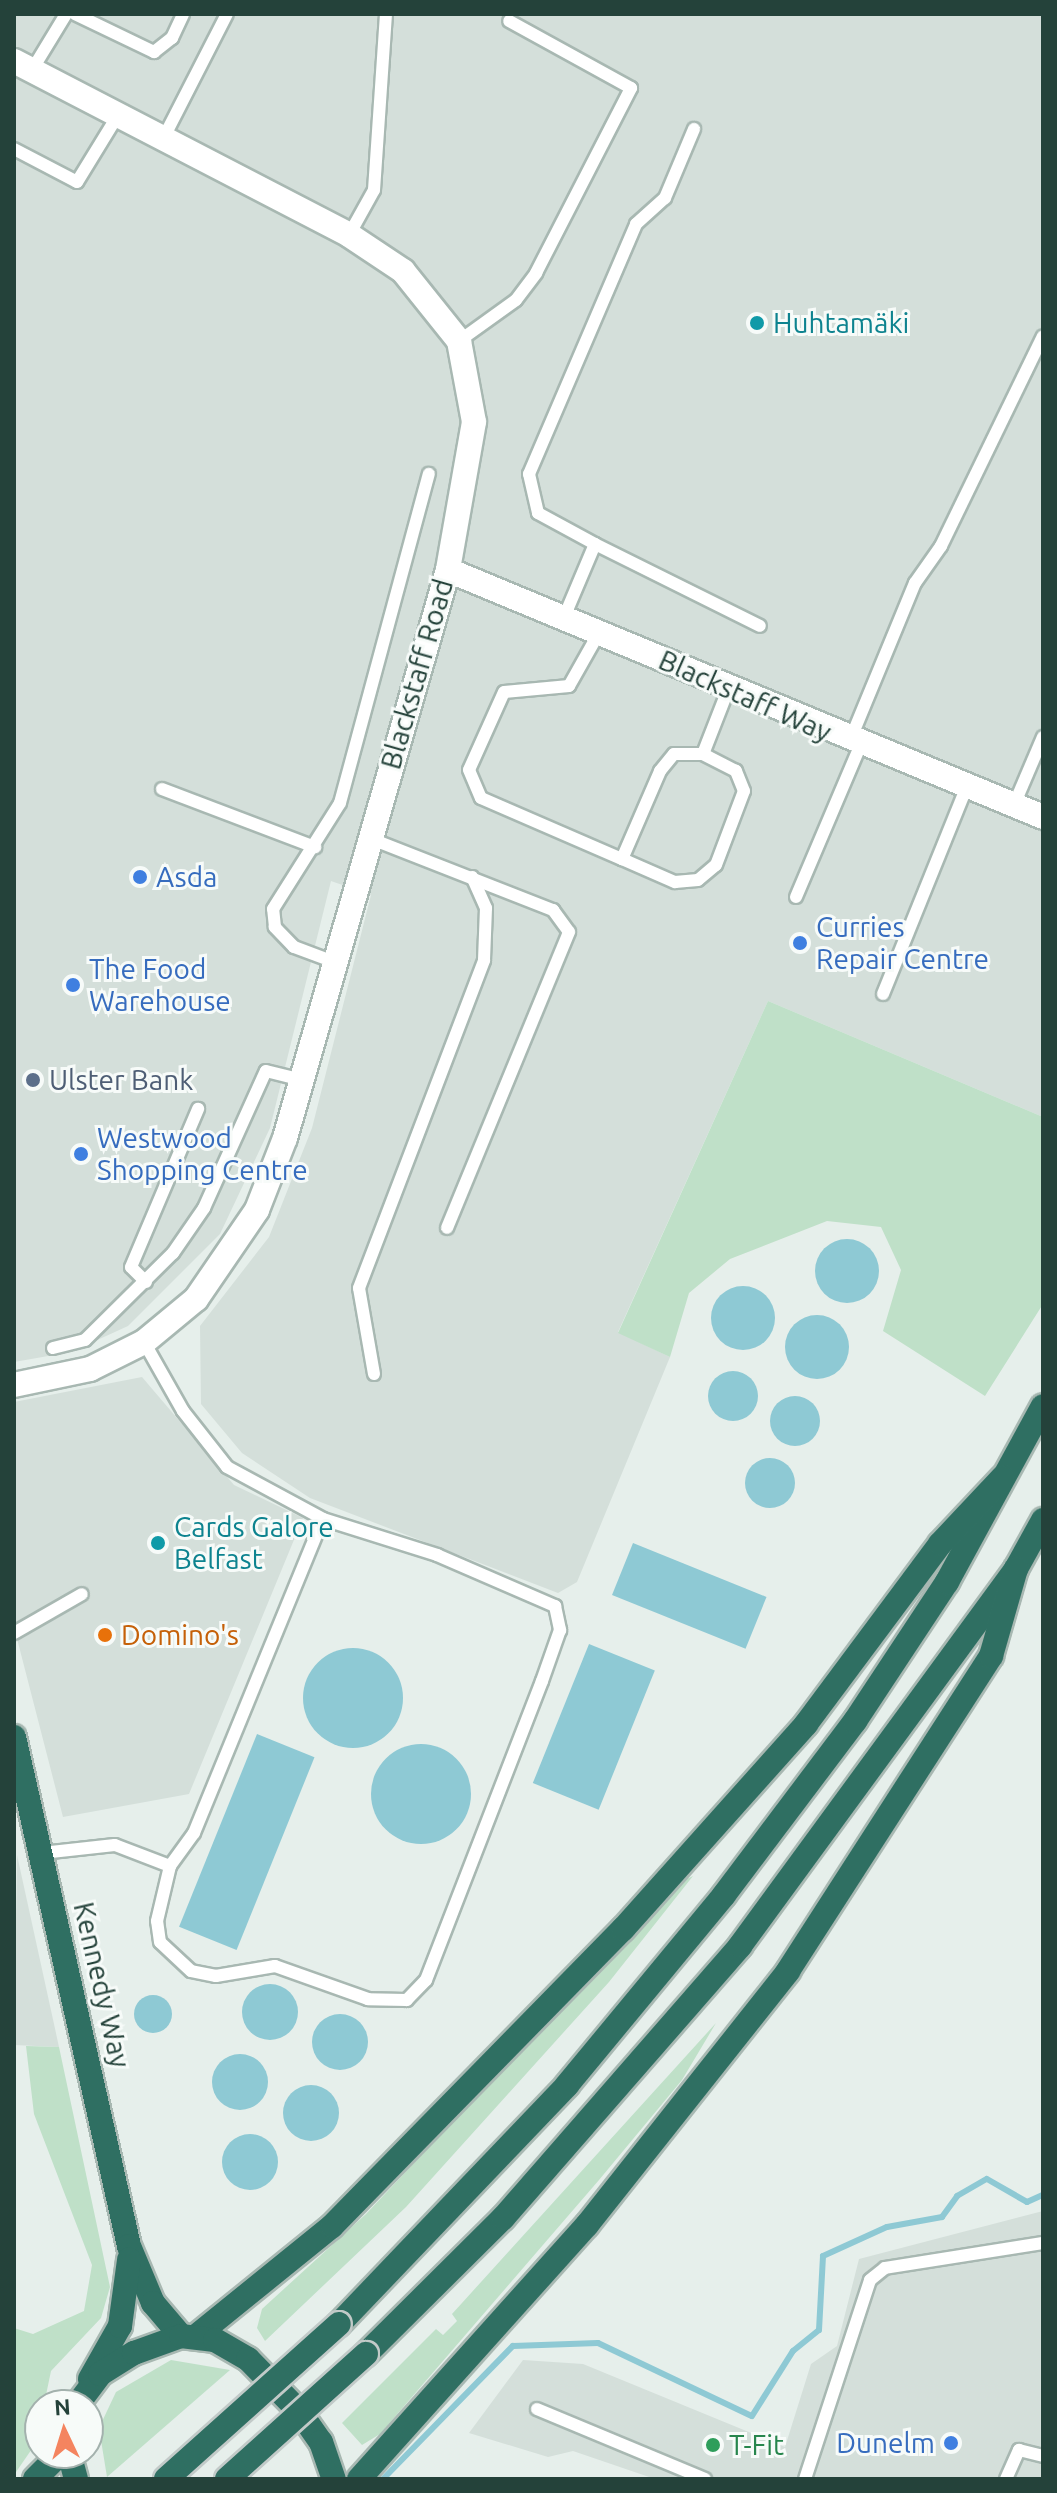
<!DOCTYPE html>
<meta charset="utf-8">
<style>
body{margin:0}
#map{position:relative;width:1057px;height:2493px;overflow:hidden;background:#e6efeb;font-family:Ubuntu,sans-serif}
div>[style]{position:absolute}
[style*='--x']{left:calc(var(--x)*1px);top:calc(var(--y)*1px);width:calc(var(--w)*1px);rotate:calc(var(--a)*1deg)}
.built>*{inset:0;background:#d4dfda}
.green>*{inset:0;background:#bfe0c8}
.water>*{inset:0;background:#8ec9d4;transform-origin:0 0}
.round{border-radius:50%}
.stream>*{height:6px;margin:-3px;padding:0 3px;transform-origin:3px;border-radius:3px;background:#8ec9d4}
.roads{filter:drop-shadow(2px 0 #a8b8b2) drop-shadow(-2px 0 #a8b8b2) drop-shadow(0 2px #a8b8b2) drop-shadow(0 -2px #a8b8b2)}
.lane>*{height:12px;margin:-6px;padding:0 6px;transform-origin:6px;border-radius:6px;background:#fff}
.street>*{height:24px;margin:-12px;padding:0 12px;transform-origin:12px;border-radius:12px;background:#fff}
.highway>*{height:24px;margin:-12px;padding:0 12px;transform-origin:12px;border-radius:12px;background:#2f6f62}
.bridges{filter:drop-shadow(2px 0 #c2cac8) drop-shadow(-2px 0 #c2cac8) drop-shadow(0 2px #c2cac8) drop-shadow(0 -2px #c2cac8)}
.highway-bridge>*{height:24px;margin:-12px;padding:0 12px;transform-origin:12px;border-radius:12px;background:#2f6f62}
.dots>*{width:22px;height:22px;translate:-50% -50%;box-sizing:border-box;border:4px solid #f7fbf9;border-radius:50%}
span{translate:-50% -50%;white-space:nowrap;text-align:center;line-height:1.15;-webkit-text-stroke:6px #f7fbf9;paint-order:stroke}
.culture-label{font-size:28px;color:#0d838f}
.left{translate:0 -50%;text-align:left}
.street-label{font-size:28px;color:#24423a}
.shop-label{font-size:28px;color:#366cbe}
.right{translate:-100% -50%;text-align:right}
.service-label{font-size:28px;color:#4e5e75}
.food-label{font-size:28px;color:#c56008}
.leisure-label{font-size:28px;color:#27864d}
.frame{position:absolute;inset:0;border:16px solid #24423a;pointer-events:none}
.north{position:absolute;left:24px;top:2389px;width:80px;height:80px;box-sizing:border-box;background:#f7fbf9;border:2px solid #a3b1ad;border-radius:50%;rotate:356deg;font-size:22px;font-weight:700;line-height:32px;text-align:center;color:#24423a}
.north::after{content:'';display:block;margin:auto;width:28px;height:36px;background:#f4845f;clip-path:polygon(50% 0,100% 100%,50% 72%,0 100%)}
</style>
<div id="map">
<div class="built">
<i style="clip-path:polygon(14px 14px,1043px 14px,1043px 1117px,768px 1001px,618px 1332px,670px 1357px,577px 1582px,558px 1593px,310px 1498px,242px 1453px,201px 1404px,200px 1326px,269px 1237px,312px 1128px,371px 895px,331px 881px,270px 1128px,220px 1234px,128px 1326px,71px 1352px,14px 1362px)"></i>
<i style="clip-path:polygon(142px 1377px,234px 1485px,303px 1518px,189px 1794px,63px 1817px,14px 1627px,14px 1402px)"></i>
<i style="clip-path:polygon(17px 1855px,59px 2047px,14px 2045px)"></i>
<i style="clip-path:polygon(1043px 2211px,1043px 2479px,655px 2479px,573px 2451px,548px 2457px,469px 2433px,523px 2360px,583px 2364px,785px 2447px,811px 2364px,837px 2346px,859px 2259px)"></i>
</div>
<div class="green">
<i style="clip-path:polygon(768px 1001px,1043px 1117px,1043px 1304px,985px 1396px,883px 1331px,901px 1270px,881px 1227px,827px 1221px,730px 1259px,689px 1293px,670px 1357px,618px 1333px)"></i>
<i style="clip-path:polygon(693px 1876px,609px 1982px,406px 2207px,265px 2341px,257px 2328px,262px 2309px,366px 2214px,678px 1883px)"></i>
<i style="clip-path:polygon(716px 2023px,682px 2080px,599px 2180px,380px 2434px,362px 2445px,342px 2423px,436px 2329px,443px 2335px,457px 2321px,452px 2314px)"></i>
<i style="clip-path:polygon(26px 2046px,59px 2047px,110px 2287px,101px 2318px,51px 2371px,36px 2443px,14px 2475px,14px 2328px,33px 2334px,84px 2311px,92px 2265px,34px 2114px)"></i>
<i style="clip-path:polygon(171px 2360px,230px 2370px,107px 2477px,99px 2428px,116px 2392px)"></i>
</div>
<div class="water">
<i class="round" style="left:815px;top:1239px;width:64px;height:64px"></i>
<i class="round" style="left:711px;top:1286px;width:64px;height:64px"></i>
<i class="round" style="left:785px;top:1315px;width:64px;height:64px"></i>
<i class="round" style="left:708px;top:1371px;width:50px;height:50px"></i>
<i class="round" style="left:770px;top:1396px;width:50px;height:50px"></i>
<i class="round" style="left:745px;top:1458px;width:50px;height:50px"></i>
<i style="left:633px;top:1543px;width:144px;height:56px;rotate:22deg"></i>
<i style="left:589px;top:1644px;width:71px;height:150px;rotate:22deg"></i>
<i class="round" style="left:303px;top:1648px;width:100px;height:100px"></i>
<i style="left:257px;top:1734px;width:62px;height:208px;rotate:22deg"></i>
<i class="round" style="left:371px;top:1744px;width:100px;height:100px"></i>
<i class="round" style="left:242px;top:1984px;width:56px;height:56px"></i>
<i class="round" style="left:134px;top:1995px;width:38px;height:38px"></i>
<i class="round" style="left:312px;top:2014px;width:56px;height:56px"></i>
<i class="round" style="left:212px;top:2054px;width:56px;height:56px"></i>
<i class="round" style="left:283px;top:2085px;width:56px;height:56px"></i>
<i class="round" style="left:222px;top:2134px;width:56px;height:56px"></i>
</div>
<div class="stream">
<i style="--x:383;--y:2479;--w:186;--a:-45.7"></i>
<i style="--x:513;--y:2346;--w:85;--a:-2"></i>
<i style="--x:598;--y:2343;--w:170;--a:25.4"></i>
<i style="--x:752;--y:2416;--w:77;--a:-57.8"></i>
<i style="--x:793;--y:2351;--w:33;--a:-39"></i>
<i style="--x:819;--y:2330;--w:74;--a:-86.9"></i>
<i style="--x:823;--y:2256;--w:70;--a:-24.4"></i>
<i style="--x:887;--y:2227;--w:56;--a:-10.3"></i>
<i style="--x:942;--y:2217;--w:26;--a:-54"></i>
<i style="--x:957;--y:2196;--w:34;--a:-30"></i>
<i style="--x:987;--y:2179;--w:46;--a:29.9"></i>
<i style="--x:1027;--y:2202;--w:17;--a:-24"></i>
</div>
<div class="roads">
<div class="lane">
<i style="--x:75;--y:14;--w:88;--a:25.7"></i>
<i style="--x:154;--y:52;--w:23;--a:-38"></i>
<i style="--x:172;--y:38;--w:26;--a:-65"></i>
<i style="--x:32;--y:70;--w:66;--a:-58.7"></i>
<i style="--x:163;--y:139;--w:140;--a:-62.9"></i>
<i style="--x:14;--y:149;--w:71;--a:27.6"></i>
<i style="--x:77;--y:182;--w:79;--a:-58.5"></i>
<i style="--x:349;--y:235;--w:51;--a:-60.9"></i>
<i style="--x:374;--y:190;--w:176;--a:-86.1"></i>
<i style="--x:459;--y:341;--w:70;--a:-35.7"></i>
<i style="--x:516;--y:300;--w:34;--a:-53"></i>
<i style="--x:536;--y:273;--w:208;--a:-62.8"></i>
<i style="--x:631;--y:88;--w:139;--a:-151.2"></i>
<i style="--x:595;--y:544;--w:184;--a:26.4"></i>
<i style="--x:565;--y:615;--w:77;--a:-67.1"></i>
<i style="--x:595;--y:544;--w:65;--a:-151.5"></i>
<i style="--x:538;--y:513;--w:40;--a:-103"></i>
<i style="--x:529;--y:474;--w:272;--a:-66.8"></i>
<i style="--x:636;--y:224;--w:39;--a:-42"></i>
<i style="--x:665;--y:198;--w:75;--a:-67.2"></i>
<i style="--x:600;--y:631;--w:63;--a:119.4"></i>
<i style="--x:569;--y:686;--w:65;--a:174.7"></i>
<i style="--x:504;--y:692;--w:85;--a:114.2"></i>
<i style="--x:469;--y:770;--w:30;--a:67"></i>
<i style="--x:481;--y:798;--w:154;--a:23.4"></i>
<i style="--x:622;--y:859;--w:96;--a:-66.6"></i>
<i style="--x:660;--y:771;--w:22;--a:-51"></i>
<i style="--x:674;--y:754;--w:29;--a:0"></i>
<i style="--x:703;--y:754;--w:69;--a:-68.7"></i>
<i style="--x:851;--y:738;--w:168;--a:-67.6"></i>
<i style="--x:915;--y:583;--w:45;--a:-54.9"></i>
<i style="--x:941;--y:546;--w:233;--a:-64.1"></i>
<i style="--x:162;--y:789;--w:164;--a:20.8"></i>
<i style="--x:1014;--y:805;--w:74;--a:-66.9"></i>
<i style="--x:369;--y:838;--w:198;--a:21.4"></i>
<i style="--x:553;--y:910;--w:27;--a:54"></i>
<i style="--x:569;--y:932;--w:320;--a:112.4"></i>
<i style="--x:622;--y:859;--w:58;--a:23.5"></i>
<i style="--x:675;--y:882;--w:23;--a:-5"></i>
<i style="--x:698;--y:880;--w:23;--a:-40"></i>
<i style="--x:716;--y:865;--w:79;--a:-69.3"></i>
<i style="--x:744;--y:791;--w:22;--a:-112"></i>
<i style="--x:736;--y:771;--w:37;--a:-153"></i>
<i style="--x:796;--y:897;--w:164;--a:-67"></i>
<i style="--x:337;--y:963;--w:46;--a:-159.6"></i>
<i style="--x:294;--y:947;--w:28;--a:-134"></i>
<i style="--x:275;--y:927;--w:18;--a:-96"></i>
<i style="--x:273;--y:909;--w:125;--a:-57.7"></i>
<i style="--x:340;--y:803;--w:341;--a:-74.9"></i>
<i style="--x:883;--y:994;--w:224;--a:-68"></i>
<i style="--x:146;--y:1282;--w:21;--a:-135"></i>
<i style="--x:131;--y:1267;--w:172;--a:-67"></i>
<i style="--x:144;--y:1342;--w:79;--a:60.5"></i>
<i style="--x:183;--y:1411;--w:71;--a:51.8"></i>
<i style="--x:227;--y:1467;--w:109;--a:28.4"></i>
<i style="--x:323;--y:1519;--w:120;--a:17.5"></i>
<i style="--x:437;--y:1555;--w:129;--a:23.4"></i>
<i style="--x:555;--y:1606;--w:25;--a:78"></i>
<i style="--x:560;--y:1630;--w:54;--a:109.4"></i>
<i style="--x:542;--y:1681;--w:321;--a:111.2"></i>
<i style="--x:426;--y:1980;--w:28;--a:134"></i>
<i style="--x:407;--y:2000;--w:39;--a:-179"></i>
<i style="--x:368;--y:1999;--w:99;--a:-160.5"></i>
<i style="--x:275;--y:1966;--w:60;--a:170.4"></i>
<i style="--x:216;--y:1976;--w:25;--a:-169"></i>
<i style="--x:191;--y:1971;--w:42;--a:-136.9"></i>
<i style="--x:160;--y:1942;--w:21;--a:-98"></i>
<i style="--x:157;--y:1921;--w:57;--a:-76.7"></i>
<i style="--x:170;--y:1866;--w:41;--a:-54"></i>
<i style="--x:194;--y:1833;--w:339;--a:-67.7"></i>
<i style="--x:53;--y:1348;--w:33;--a:-14"></i>
<i style="--x:85;--y:1340;--w:124;--a:-44.7"></i>
<i style="--x:173;--y:1253;--w:55;--a:-55.4"></i>
<i style="--x:204;--y:1208;--w:150;--a:-65.7"></i>
<i style="--x:266;--y:1071;--w:38;--a:14"></i>
<i style="--x:374;--y:1374;--w:87;--a:-99.9"></i>
<i style="--x:359;--y:1288;--w:351;--a:-69.1"></i>
<i style="--x:484;--y:960;--w:52;--a:-87.8"></i>
<i style="--x:486;--y:908;--w:34;--a:-114"></i>
<i style="--x:14;--y:1633;--w:78;--a:-29.8"></i>
<i style="--x:42;--y:1853;--w:73;--a:-6.3"></i>
<i style="--x:115;--y:1845;--w:59;--a:20.9"></i>
<i style="--x:537;--y:2409;--w:182;--a:22.6"></i>
<i style="--x:805;--y:2479;--w:209;--a:-71.9"></i>
<i style="--x:870;--y:2280;--w:19;--a:-39"></i>
<i style="--x:885;--y:2268;--w:160;--a:-9"></i>
<i style="--x:1006;--y:2479;--w:32;--a:-66"></i>
<i style="--x:1019;--y:2450;--w:25;--a:14"></i>
</div>
<div class="street">
<i style="--x:14;--y:61;--w:377;--a:27.4"></i>
<i style="--x:349;--y:235;--w:65;--a:33.7"></i>
<i style="--x:403;--y:271;--w:90;--a:51.3"></i>
<i style="--x:459;--y:341;--w:82;--a:79.5"></i>
<i style="--x:474;--y:422;--w:150;--a:100"></i>
<i style="--x:448;--y:570;--w:591;--a:106.01"></i>
<i style="--x:285;--y:1138;--w:77;--a:111.3"></i>
<i style="--x:257;--y:1210;--w:108;--a:124.4"></i>
<i style="--x:196;--y:1299;--w:67;--a:140.4"></i>
<i style="--x:144;--y:1342;--w:60;--a:153.4"></i>
<i style="--x:90;--y:1369;--w:78;--a:168.1"></i>
<i style="--x:448;--y:570;--w:644;--a:22.54"></i>
</div>
<div class="highway">
<i style="--x:14;--y:1737;--w:522;--a:77.27"></i>
<i style="--x:129;--y:2246;--w:62;--a:67.2"></i>
<i style="--x:153;--y:2303;--w:43;--a:49.7"></i>
<i style="--x:339;--y:2324;--w:330;--a:-46.3"></i>
<i style="--x:567;--y:2085;--w:246;--a:-50.4"></i>
<i style="--x:724;--y:1895;--w:218;--a:-53"></i>
<i style="--x:855;--y:1721;--w:167;--a:-56.5"></i>
<i style="--x:947;--y:1582;--w:200;--a:-61.4"></i>
<i style="--x:195;--y:2337;--w:176;--a:-39"></i>
<i style="--x:332;--y:2226;--w:416;--a:-45.6"></i>
<i style="--x:623;--y:1929;--w:275;--a:-48.2"></i>
<i style="--x:806;--y:1724;--w:224;--a:-53.3"></i>
<i style="--x:940;--y:1544;--w:91;--a:-46.8"></i>
<i style="--x:366;--y:2354;--w:193;--a:-44.8"></i>
<i style="--x:503;--y:2218;--w:361;--a:-48.9"></i>
<i style="--x:740;--y:1946;--w:467;--a:-53.8"></i>
<i style="--x:1016;--y:1569;--w:56;--a:-61.1"></i>
<i style="--x:90;--y:2379;--w:61;--a:-60.5"></i>
<i style="--x:120;--y:2326;--w:67;--a:-82.2"></i>
<i style="--x:77;--y:2405;--w:39;--a:-53"></i>
<i style="--x:100;--y:2374;--w:40;--a:-32"></i>
<i style="--x:134;--y:2353;--w:50;--a:-19.9"></i>
<i style="--x:181;--y:2336;--w:34;--a:7"></i>
<i style="--x:215;--y:2340;--w:38;--a:30"></i>
<i style="--x:248;--y:2359;--w:73;--a:45.6"></i>
<i style="--x:299;--y:2411;--w:38;--a:55"></i>
<i style="--x:321;--y:2442;--w:39;--a:71"></i>
<i style="--x:69;--y:2453;--w:27;--a:75"></i>
<i style="--x:35;--y:2479;--w:37;--a:-45"></i>
<i style="--x:359;--y:2479;--w:341;--a:-48.1"></i>
<i style="--x:587;--y:2225;--w:324;--a:-51.6"></i>
<i style="--x:788;--y:1971;--w:375;--a:-57.2"></i>
<i style="--x:991;--y:1656;--w:91;--a:-74"></i>
</div>
</div>
<div class="bridges">
<div class="highway-bridge">
<i style="--x:166;--y:2479;--w:232;--a:-41.9"></i>
<i style="--x:227;--y:2479;--w:187;--a:-42"></i>
</div>
</div>
<div class="dots">
<i style="left:757px;top:323px;background:#0f9aa8"></i>
<i style="left:140px;top:877px;background:#3f7fe0"></i>
<i style="left:800px;top:943px;background:#3f7fe0"></i>
<i style="left:73px;top:985px;background:#3f7fe0"></i>
<i style="left:33px;top:1080px;background:#5c6f8a"></i>
<i style="left:81px;top:1154px;background:#3f7fe0"></i>
<i style="left:158px;top:1543px;background:#0f9aa8"></i>
<i style="left:105px;top:1635px;background:#e8710a"></i>
<i style="left:951px;top:2443px;background:#3f7fe0"></i>
<i style="left:713px;top:2445px;background:#2e9e5b"></i>
</div>
<div class="culture-label">
<span class="left" style="left:773px;top:323px">Huhtamäki</span>
<span class="left" style="left:174px;top:1543px">Cards Galore<br>Belfast</span>
</div>
<div class="street-label">
<span style="left:417px;top:674px;rotate:-74deg">Blackstaff Road</span>
<span style="left:745px;top:696px;rotate:24deg">Blackstaff Way</span>
<span style="left:102px;top:1985px;rotate:77deg">Kennedy Way</span>
</div>
<div class="shop-label">
<span class="left" style="left:156px;top:877px">Asda</span>
<span class="left" style="left:816px;top:943px">Curries<br>Repair Centre</span>
<span class="left" style="left:89px;top:985px">The Food<br>Warehouse</span>
<span class="left" style="left:97px;top:1154px">Westwood<br>Shopping Centre</span>
<span class="right" style="left:935px;top:2443px">Dunelm</span>
</div>
<div class="service-label">
<span class="left" style="left:49px;top:1080px">Ulster Bank</span>
</div>
<div class="food-label">
<span class="left" style="left:121px;top:1635px">Domino's</span>
</div>
<div class="leisure-label">
<span class="left" style="left:729px;top:2445px">T-Fit</span>
</div>
<div class="frame"></div>
<div class="north">N</div>
</div>
